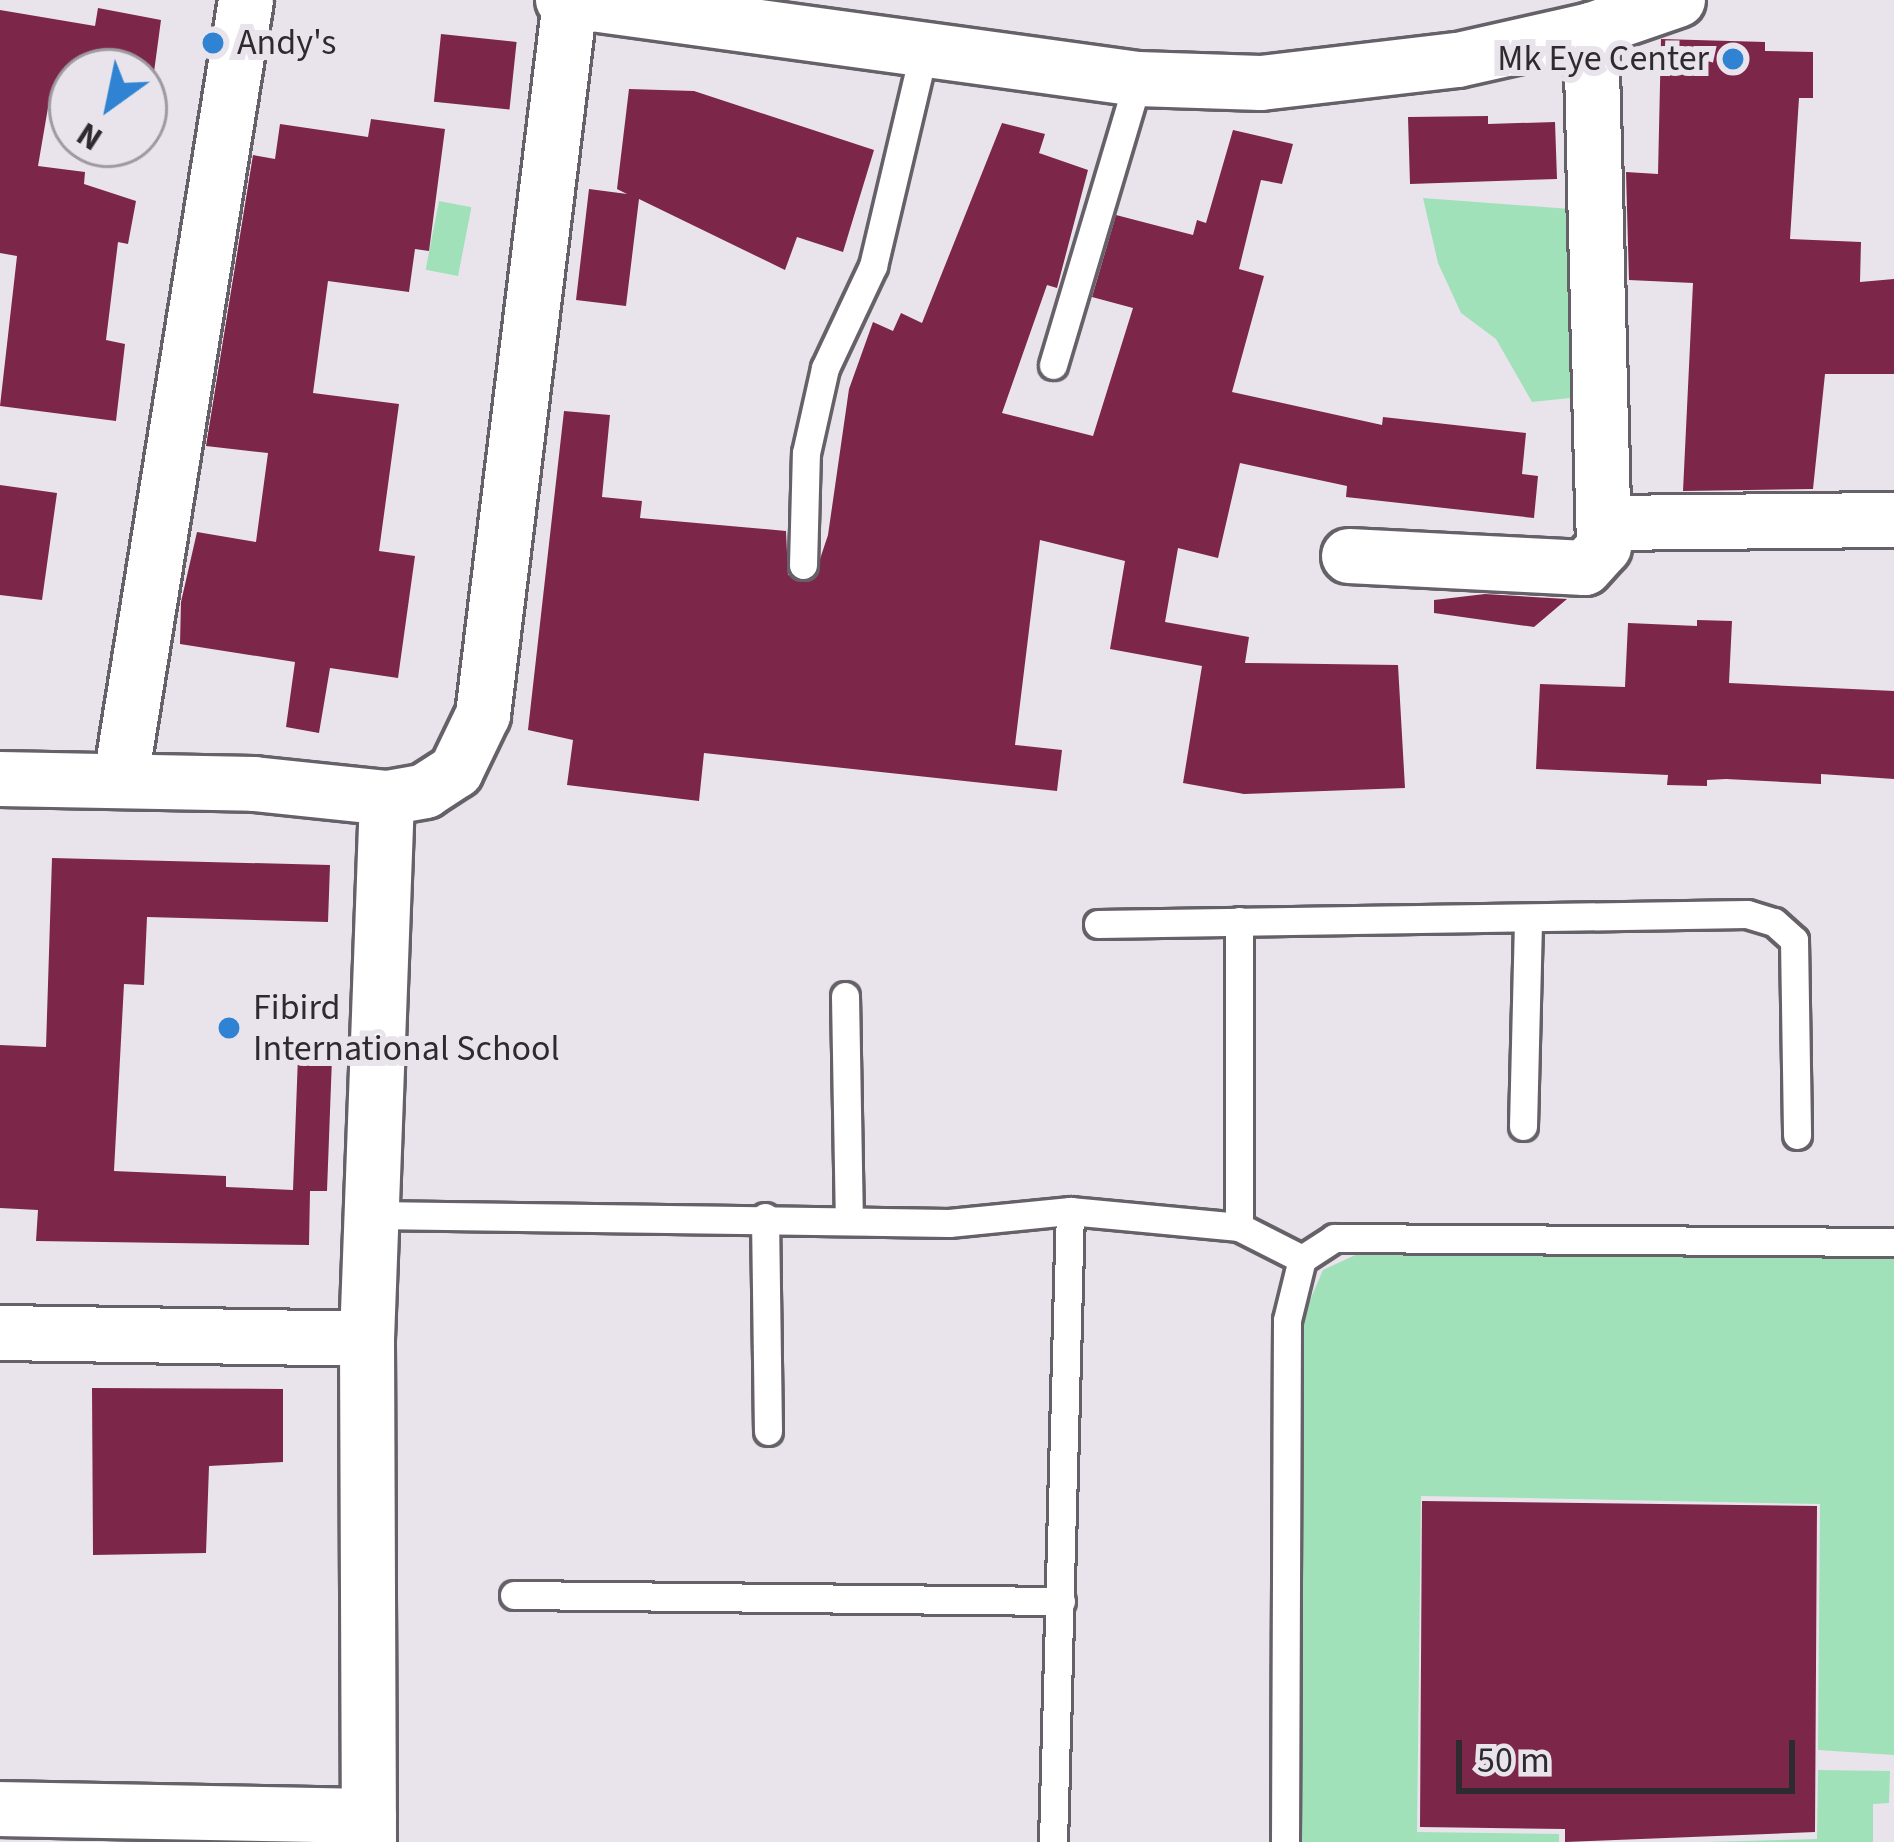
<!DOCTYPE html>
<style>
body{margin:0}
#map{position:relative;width:1894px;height:1842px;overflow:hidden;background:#e9e4ec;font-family:"Source Sans 3",sans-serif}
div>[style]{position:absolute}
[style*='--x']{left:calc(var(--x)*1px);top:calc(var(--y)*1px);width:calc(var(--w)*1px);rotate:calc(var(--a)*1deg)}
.green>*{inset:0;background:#a0e1b9;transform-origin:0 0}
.building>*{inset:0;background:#7c2649;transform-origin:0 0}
.roads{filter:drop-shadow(3px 0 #666168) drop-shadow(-3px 0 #666168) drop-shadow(0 3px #666168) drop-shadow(0 -3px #666168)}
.service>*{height:27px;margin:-13.5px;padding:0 13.5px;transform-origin:13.5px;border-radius:13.5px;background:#fff}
.minor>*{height:54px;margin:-27px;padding:0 27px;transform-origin:27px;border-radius:27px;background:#fff}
.dots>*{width:33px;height:33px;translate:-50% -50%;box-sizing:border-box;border:6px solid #e9e4ec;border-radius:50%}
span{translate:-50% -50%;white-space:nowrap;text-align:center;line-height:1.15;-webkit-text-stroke:12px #e9e4ec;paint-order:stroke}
.poi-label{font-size:36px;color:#2d2b2f}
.left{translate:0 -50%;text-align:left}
.right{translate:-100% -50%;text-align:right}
.north{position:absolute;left:48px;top:48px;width:120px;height:120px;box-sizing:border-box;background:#e9e4ec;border:3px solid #9e9aa0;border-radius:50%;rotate:213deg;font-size:33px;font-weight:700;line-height:48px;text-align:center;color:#2d2b2f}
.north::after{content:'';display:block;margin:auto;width:42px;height:54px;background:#3083d2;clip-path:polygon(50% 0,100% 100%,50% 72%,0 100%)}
.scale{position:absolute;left:1456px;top:1740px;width:339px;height:54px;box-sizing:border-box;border:6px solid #2d2b2f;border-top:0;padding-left:15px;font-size:36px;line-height:42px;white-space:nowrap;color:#2d2b2f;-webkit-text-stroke:9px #e9e4ec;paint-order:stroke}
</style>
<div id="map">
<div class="green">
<i style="clip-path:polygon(1423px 198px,1571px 209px,1570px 398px,1532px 402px,1496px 339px,1461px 313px,1438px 263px)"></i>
<i style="left:439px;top:201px;width:33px;height:70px;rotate:11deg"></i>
<i style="clip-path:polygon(1364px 1251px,1894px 1256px,1894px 1755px,1818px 1750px,1820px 1504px,1421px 1496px,1417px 1832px,1559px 1834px,1559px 1842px,1301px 1842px,1302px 1319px,1323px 1270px)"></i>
<i style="clip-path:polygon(1818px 1770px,1890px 1771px,1889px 1803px,1873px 1804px,1873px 1842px,1706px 1842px,1817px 1839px)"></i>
</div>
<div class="building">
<i style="clip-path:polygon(98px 8px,161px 20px,154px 72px,72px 72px,72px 100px,50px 96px,38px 166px,85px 172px,84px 184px,136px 201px,128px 244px,118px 242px,106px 340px,125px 344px,116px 421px,0 406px,17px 256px,0 253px,0 10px,95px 26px)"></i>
<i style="left:441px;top:34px;width:76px;height:68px;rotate:6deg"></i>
<i style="clip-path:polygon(1661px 39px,1765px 42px,1765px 51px,1813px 52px,1813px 98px,1799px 98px,1790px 239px,1861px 242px,1860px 282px,1894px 279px,1894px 374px,1825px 374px,1813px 489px,1683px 491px,1693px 283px,1629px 280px,1626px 172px,1658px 174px)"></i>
<i style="clip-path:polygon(629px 89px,694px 91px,874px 150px,843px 252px,797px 237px,785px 270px,639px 199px,626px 306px,576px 300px,589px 189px,627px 194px,617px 189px)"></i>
<i style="clip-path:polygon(1488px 116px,1488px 124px,1555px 122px,1557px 179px,1410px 184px,1408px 117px)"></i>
<i style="clip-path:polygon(371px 119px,445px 129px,429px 251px,415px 249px,409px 292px,328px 281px,313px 393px,399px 404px,379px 551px,415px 556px,398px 678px,330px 668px,319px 733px,286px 727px,295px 662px,180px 644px,181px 602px,197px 532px,256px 542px,268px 453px,206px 446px,253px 155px,275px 159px,280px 124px,368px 137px)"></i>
<i style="clip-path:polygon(1002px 123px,1045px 134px,1039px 153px,1088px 170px,1057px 288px,1047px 285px,1002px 413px,1093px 436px,1133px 308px,1092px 297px,1116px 215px,1193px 235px,1197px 220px,1206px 223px,1233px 130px,1293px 144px,1282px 184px,1261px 180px,1239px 269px,1264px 276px,1232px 392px,1382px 425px,1383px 417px,1526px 433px,1522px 474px,1538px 476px,1534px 518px,1346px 497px,1347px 486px,1240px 463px,1218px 558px,1178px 548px,1165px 622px,1249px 637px,1245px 663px,1398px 665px,1405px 788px,1244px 794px,1183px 783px,1202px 666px,1110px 649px,1125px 561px,1040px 540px,1015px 745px,1062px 750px,1057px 791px,704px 753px,699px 801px,567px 785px,573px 740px,528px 730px,564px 411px,610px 415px,602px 497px,642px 501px,640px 518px,786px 531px,788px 575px,813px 580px,828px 535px,849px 389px,873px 322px,893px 331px,901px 313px,922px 323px)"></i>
<i style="clip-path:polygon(0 485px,57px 493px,42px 600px,0 595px)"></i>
<i style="clip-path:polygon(1485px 594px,1567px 599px,1534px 627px,1434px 613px,1434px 600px)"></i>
<i style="clip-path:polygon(1697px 620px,1732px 621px,1729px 683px,1894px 691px,1894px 779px,1821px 774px,1821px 784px,1726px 779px,1707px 780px,1707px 786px,1667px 785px,1668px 775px,1536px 769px,1540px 684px,1625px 687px,1628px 623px,1697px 626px)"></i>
<i style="clip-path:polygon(52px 858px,330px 865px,328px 922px,147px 917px,144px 985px,124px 984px,114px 1171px,226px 1176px,226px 1187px,293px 1190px,298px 1056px,332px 1058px,327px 1191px,310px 1191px,309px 1245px,36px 1241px,38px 1210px,0 1208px,0 1045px,46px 1047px)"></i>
<i style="clip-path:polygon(92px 1388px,283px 1389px,283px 1462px,209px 1466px,206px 1553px,93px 1555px)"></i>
<i style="clip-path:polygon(1422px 1501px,1817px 1506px,1815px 1832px,1565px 1842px,1565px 1829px,1420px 1827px)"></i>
</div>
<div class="roads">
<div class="service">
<i style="--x:1053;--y:365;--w:298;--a:-73.4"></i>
<i style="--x:803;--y:565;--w:112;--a:-88.5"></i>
<i style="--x:806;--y:453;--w:87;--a:-77.4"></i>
<i style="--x:825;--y:368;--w:113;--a:-64.8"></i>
<i style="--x:873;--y:266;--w:222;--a:-76.7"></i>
<i style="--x:1098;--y:924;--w:649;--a:-0.88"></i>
<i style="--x:1747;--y:914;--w:28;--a:17"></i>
<i style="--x:1774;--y:922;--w:27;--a:42"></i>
<i style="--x:1794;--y:940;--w:195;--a:89.1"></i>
<i style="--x:845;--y:996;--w:223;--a:89"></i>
<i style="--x:1523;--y:1126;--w:208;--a:-88.6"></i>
<i style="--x:372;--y:1215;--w:577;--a:0.79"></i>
<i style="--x:949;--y:1223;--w:122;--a:-5.7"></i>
<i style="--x:1070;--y:1211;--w:170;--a:5.4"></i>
<i style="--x:1239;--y:1227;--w:71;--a:26.9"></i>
<i style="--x:765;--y:1217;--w:214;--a:89.2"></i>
<i style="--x:1239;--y:1227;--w:306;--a:-90"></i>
<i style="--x:514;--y:1595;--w:547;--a:0.63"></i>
<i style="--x:1053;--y:1842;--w:631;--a:-88.46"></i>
<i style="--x:1285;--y:1842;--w:522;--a:-89.78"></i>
<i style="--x:1287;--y:1320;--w:63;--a:-76.2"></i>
<i style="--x:1302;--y:1259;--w:38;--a:-33"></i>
<i style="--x:1334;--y:1238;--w:560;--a:0.41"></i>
</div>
<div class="minor">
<i style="--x:563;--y:0;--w:580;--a:7.82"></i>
<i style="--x:1138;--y:79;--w:123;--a:1.9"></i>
<i style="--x:1261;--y:83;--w:198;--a:-6.7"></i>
<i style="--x:1458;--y:60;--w:136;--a:-12.7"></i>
<i style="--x:1591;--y:30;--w:92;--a:-19"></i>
<i style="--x:1604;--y:523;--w:290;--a:-0.6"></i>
<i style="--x:1349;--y:556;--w:236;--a:2.9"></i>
<i style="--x:1585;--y:568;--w:28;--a:-48"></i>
<i style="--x:1604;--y:547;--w:517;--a:-91.44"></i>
<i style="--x:121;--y:778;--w:788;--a:-80.87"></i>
<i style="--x:0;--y:779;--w:254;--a:1.1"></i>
<i style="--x:254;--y:784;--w:134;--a:6"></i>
<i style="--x:387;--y:798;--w:39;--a:-10"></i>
<i style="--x:425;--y:791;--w:37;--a:-33"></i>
<i style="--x:456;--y:771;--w:62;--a:-64.3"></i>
<i style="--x:483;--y:715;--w:719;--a:-83.05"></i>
<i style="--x:0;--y:1333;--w:367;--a:0.9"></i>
<i style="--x:0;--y:1809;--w:369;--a:1.1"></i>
<i style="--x:369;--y:1842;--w:503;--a:-90.23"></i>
<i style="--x:367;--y:1339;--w:541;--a:-87.88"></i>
</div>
</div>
<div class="dots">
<i style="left:213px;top:43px;background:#3083d2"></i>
<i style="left:1733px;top:59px;background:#3083d2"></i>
<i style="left:229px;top:1028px;background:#3083d2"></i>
</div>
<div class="poi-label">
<span class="left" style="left:237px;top:43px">Andy's</span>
<span class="right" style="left:1709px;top:59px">Mk Eye Center</span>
<span class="left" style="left:253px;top:1028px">Fibird<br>International School</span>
</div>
<div class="north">N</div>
<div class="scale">50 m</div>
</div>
